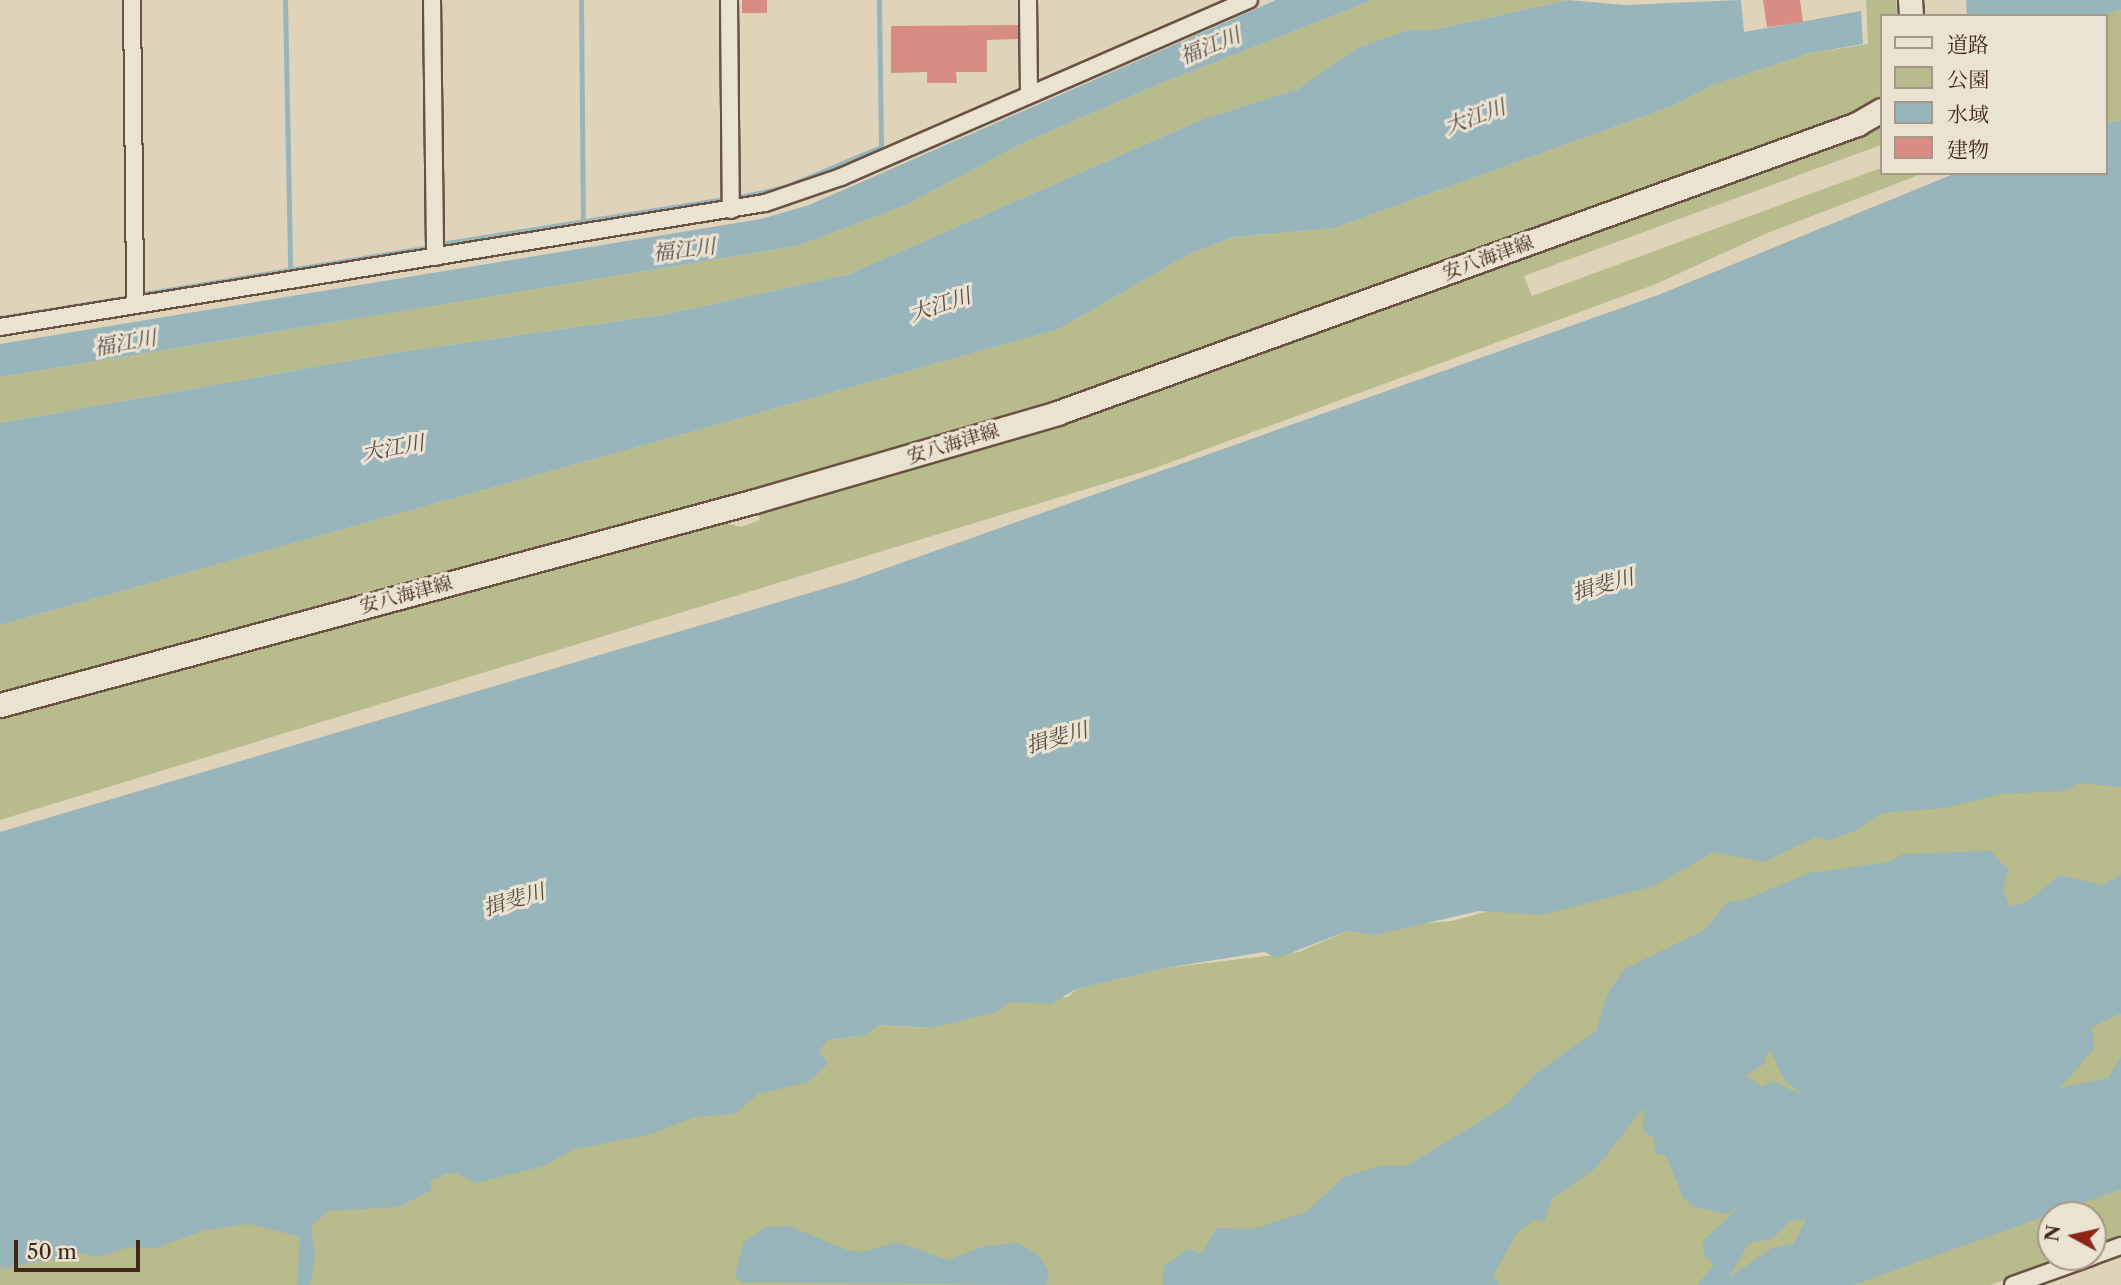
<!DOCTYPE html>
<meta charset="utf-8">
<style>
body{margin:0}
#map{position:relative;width:2121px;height:1285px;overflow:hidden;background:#dfd4ba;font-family:"Libre Caslon Text","Noto Serif JP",serif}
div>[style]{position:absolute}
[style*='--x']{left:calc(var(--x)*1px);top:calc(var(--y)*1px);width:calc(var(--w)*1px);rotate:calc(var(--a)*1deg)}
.green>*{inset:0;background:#b8bb8b}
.water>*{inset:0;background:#98b5bb}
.stream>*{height:5px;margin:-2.5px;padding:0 2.5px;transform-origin:2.5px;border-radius:2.5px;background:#98b5bb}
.building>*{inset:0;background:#d78c84;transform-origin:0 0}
.roads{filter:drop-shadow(2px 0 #695241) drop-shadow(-2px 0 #695241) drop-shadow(0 2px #695241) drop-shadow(0 -2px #695241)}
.minor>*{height:16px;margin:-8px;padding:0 8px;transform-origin:8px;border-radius:8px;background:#eae3d2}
.secondary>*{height:23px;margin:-11.5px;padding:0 11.5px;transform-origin:11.5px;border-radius:11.5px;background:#eae3d2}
span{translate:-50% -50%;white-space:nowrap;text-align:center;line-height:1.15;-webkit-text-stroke:6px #eae3d2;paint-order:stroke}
.street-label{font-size:19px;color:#422619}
.water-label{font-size:21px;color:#584a42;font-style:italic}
.legend{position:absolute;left:1880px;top:14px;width:228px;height:161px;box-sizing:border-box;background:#eae3d2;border:2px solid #a79788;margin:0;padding:9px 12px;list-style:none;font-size:21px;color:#422619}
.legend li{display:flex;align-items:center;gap:14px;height:35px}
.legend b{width:35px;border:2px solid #a79788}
.north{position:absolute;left:2037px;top:1201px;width:70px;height:70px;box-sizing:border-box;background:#eae3d2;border:2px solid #a79788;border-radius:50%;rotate:278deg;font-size:19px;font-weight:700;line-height:28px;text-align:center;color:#422619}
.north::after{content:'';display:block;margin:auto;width:24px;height:32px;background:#8f2418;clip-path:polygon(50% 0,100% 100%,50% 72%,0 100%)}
.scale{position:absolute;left:14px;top:1240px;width:126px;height:32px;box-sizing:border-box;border:4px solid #422619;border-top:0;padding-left:9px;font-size:21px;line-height:24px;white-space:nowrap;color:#422619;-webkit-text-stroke:5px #eae3d2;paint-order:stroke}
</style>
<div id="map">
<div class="green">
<i style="clip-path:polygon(1373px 0,1568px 0,1433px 30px,1408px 30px,1357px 48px,1298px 89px,1203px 119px,849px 274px,668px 314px,393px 353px,0 423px,0 377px,797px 246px,904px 206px,1023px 143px,1159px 84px)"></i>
<i style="clip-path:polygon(1866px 0,1896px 0,1897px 16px,1881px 16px,1881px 94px,1849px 121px,1054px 404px,895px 453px,0 696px,0 625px,1059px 329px,1191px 253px,1234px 237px,1334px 228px,1672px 106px,1713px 85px,1811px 53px,1868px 44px)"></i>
<i style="clip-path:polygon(2121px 9px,2121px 120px,2105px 123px,2105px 16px,2101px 16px)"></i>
<i style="clip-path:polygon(1881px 123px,1881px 145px,1524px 276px,1532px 296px,1881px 168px,1881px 173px,1924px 173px,1765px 234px,1656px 284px,1152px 469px,0 820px,0 714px,717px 521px,741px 527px,760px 520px,757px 509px)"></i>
<i style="clip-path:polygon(2121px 774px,2121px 902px,1603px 1039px,1250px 1285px,0 1285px,0 1263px,485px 1167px,819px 1052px,828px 1040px,866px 1035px,879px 1025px,924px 1028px,985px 1015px,1010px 1002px,1068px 997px,1076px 989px,1166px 968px,1299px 952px,1347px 931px,1375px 935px,1403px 925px,1452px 921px,1870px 808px)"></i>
<i style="clip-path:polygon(2121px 994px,2121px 1092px,2084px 1109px,2005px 1075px)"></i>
<i style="clip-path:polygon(1773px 1038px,2121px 1186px,2121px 1239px,2093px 1249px,2093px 1215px,2051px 1215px,2051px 1257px,2070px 1257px,1990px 1285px,1417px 1285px,1632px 1107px)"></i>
</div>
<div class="water">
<i style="clip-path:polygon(1276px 0,1373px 0,1159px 84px,1023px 143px,904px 206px,797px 246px,0 377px,0 344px,761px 219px,809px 205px)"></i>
<i style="clip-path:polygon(1568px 0,1625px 5px,1741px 0,1744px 32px,1861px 11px,1863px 44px,1811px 53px,1713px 85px,1672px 106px,1334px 228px,1234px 237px,1191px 253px,1059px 329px,0 625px,0 423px,393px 353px,668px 314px,849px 274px,1203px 119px,1298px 89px,1357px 48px,1408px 30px,1433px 30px)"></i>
<i style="clip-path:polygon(1966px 0,2121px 0,2121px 9px,2101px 16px,1967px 16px)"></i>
<i style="clip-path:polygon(2121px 120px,2121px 787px,2079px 783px,2064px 791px,2001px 794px,1944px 808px,1882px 813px,1854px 831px,1830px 840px,1816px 837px,1764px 862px,1714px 852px,1654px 886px,1541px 915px,1479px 911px,1375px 935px,1347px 931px,1278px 958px,1264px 952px,1166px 968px,1076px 989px,1051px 1004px,1010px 1002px,997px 1012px,931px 1028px,879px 1025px,866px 1035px,828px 1040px,819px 1052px,828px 1063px,809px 1082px,758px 1094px,734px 1114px,695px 1117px,651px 1134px,575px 1149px,543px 1166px,476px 1183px,456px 1173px,444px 1175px,430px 1181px,432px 1190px,398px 1207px,328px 1211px,311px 1227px,315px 1254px,310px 1285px,297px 1285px,300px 1237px,250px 1224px,204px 1230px,156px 1248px,129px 1247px,99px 1257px,82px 1253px,0 1269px,0 832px,850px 581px,1658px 295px,1956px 173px,2105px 173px,2105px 123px)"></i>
<i style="clip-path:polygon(evenodd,1991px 851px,2008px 870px,2003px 890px,2010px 907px,2027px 902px,2059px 875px,2102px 885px,2121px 875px,2121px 1013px,2092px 1027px,2094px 1049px,2059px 1088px,2108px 1078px,2121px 1057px,2121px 1189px,1853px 1285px,1697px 1285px,1714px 1265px,1704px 1255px,1703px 1241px,1739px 1207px,1726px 1214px,1692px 1206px,1683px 1197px,1666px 1156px,1656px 1153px,1654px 1138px,1643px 1131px,1644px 1107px,1597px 1167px,1552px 1199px,1544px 1222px,1535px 1219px,1517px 1233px,1493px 1276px,1500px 1285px,1163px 1285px,1164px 1266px,1188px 1249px,1202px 1254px,1216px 1228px,1253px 1229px,1306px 1212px,1344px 1177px,1383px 1165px,1407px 1166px,1505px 1106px,1536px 1073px,1596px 1031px,1607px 995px,1623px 970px,1706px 929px,1727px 902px,1744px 900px,1809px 873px,1890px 862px,1903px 854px,1991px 851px,1769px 1049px,1784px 1079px,1803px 1096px,1773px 1081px,1761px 1087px,1746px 1075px,1764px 1064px,1769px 1049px,1991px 851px,1807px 1219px,1793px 1244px,1772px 1248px,1729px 1277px,1749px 1243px,1772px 1239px,1790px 1221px,1807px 1219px)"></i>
<i style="clip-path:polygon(789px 1226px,847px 1250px,863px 1252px,897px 1242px,948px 1260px,985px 1246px,1018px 1243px,1040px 1256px,1049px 1274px,1046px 1285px,740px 1282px,735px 1275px,744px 1242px,766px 1227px)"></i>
</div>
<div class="stream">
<i style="--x:285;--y:0;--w:270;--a:88.9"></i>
<i style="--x:581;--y:0;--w:224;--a:89.5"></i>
<i style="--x:736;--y:198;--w:50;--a:-12.7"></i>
<i style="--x:785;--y:187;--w:104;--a:-22.6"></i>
<i style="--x:881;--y:147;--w:147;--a:-90.8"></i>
<i style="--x:440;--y:244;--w:288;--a:-9"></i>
<i style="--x:143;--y:294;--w:291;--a:-9.3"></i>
<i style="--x:0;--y:318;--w:132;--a:-9.2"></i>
</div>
<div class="building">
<i style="left:742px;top:0;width:25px;height:13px"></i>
<i style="clip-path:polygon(1763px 0,1800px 0,1803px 22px,1767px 27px)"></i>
<i style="clip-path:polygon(1018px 25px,1018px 39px,987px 40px,987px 72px,956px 72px,957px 83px,927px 83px,927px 72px,891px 73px,891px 26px)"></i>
</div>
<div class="roads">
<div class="minor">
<i style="--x:132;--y:0;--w:305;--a:89.4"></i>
<i style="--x:432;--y:0;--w:257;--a:89.3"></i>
<i style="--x:729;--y:0;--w:210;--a:89.5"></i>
<i style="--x:1028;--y:0;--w:93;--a:89.4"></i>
<i style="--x:0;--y:327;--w:775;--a:-9.21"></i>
<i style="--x:765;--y:203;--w:80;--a:-18.9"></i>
<i style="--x:841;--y:177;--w:445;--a:-23.5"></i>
<i style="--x:2093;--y:1256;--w:30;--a:-20"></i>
<i style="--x:2013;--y:1285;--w:83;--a:-19.7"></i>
</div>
<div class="secondary">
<i style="--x:1910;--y:0;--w:16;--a:86"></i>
<i style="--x:0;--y:705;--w:782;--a:-15.12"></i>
<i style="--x:755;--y:501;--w:315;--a:-16.2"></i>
<i style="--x:1057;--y:413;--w:851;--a:-19.86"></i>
<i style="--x:1857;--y:124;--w:28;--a:-30"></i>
</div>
</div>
<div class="street-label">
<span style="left:1488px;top:258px;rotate:-20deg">安八海津線</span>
<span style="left:953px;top:444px;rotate:-17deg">安八海津線</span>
<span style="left:406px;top:595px;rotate:-15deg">安八海津線</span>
</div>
<div class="water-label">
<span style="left:1210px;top:46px;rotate:-22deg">福江川</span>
<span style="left:1475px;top:117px;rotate:-20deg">大江川</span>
<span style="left:684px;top:250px;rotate:-7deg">福江川</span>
<span style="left:940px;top:305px;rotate:-18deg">大江川</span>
<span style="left:125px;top:343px;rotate:-10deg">福江川</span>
<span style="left:393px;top:448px;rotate:-10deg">大江川</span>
<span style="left:1603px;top:585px;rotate:-16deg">揖斐川</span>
<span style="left:1057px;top:738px;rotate:-16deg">揖斐川</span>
<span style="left:514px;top:900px;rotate:-17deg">揖斐川</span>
</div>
<ul class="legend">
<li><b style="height:9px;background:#eae3d2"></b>道路</li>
<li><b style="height:19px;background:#b8bb8b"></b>公園</li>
<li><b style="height:19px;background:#98b5bb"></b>水域</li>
<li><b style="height:19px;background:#d78c84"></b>建物</li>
</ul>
<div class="north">N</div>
<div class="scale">50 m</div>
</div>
